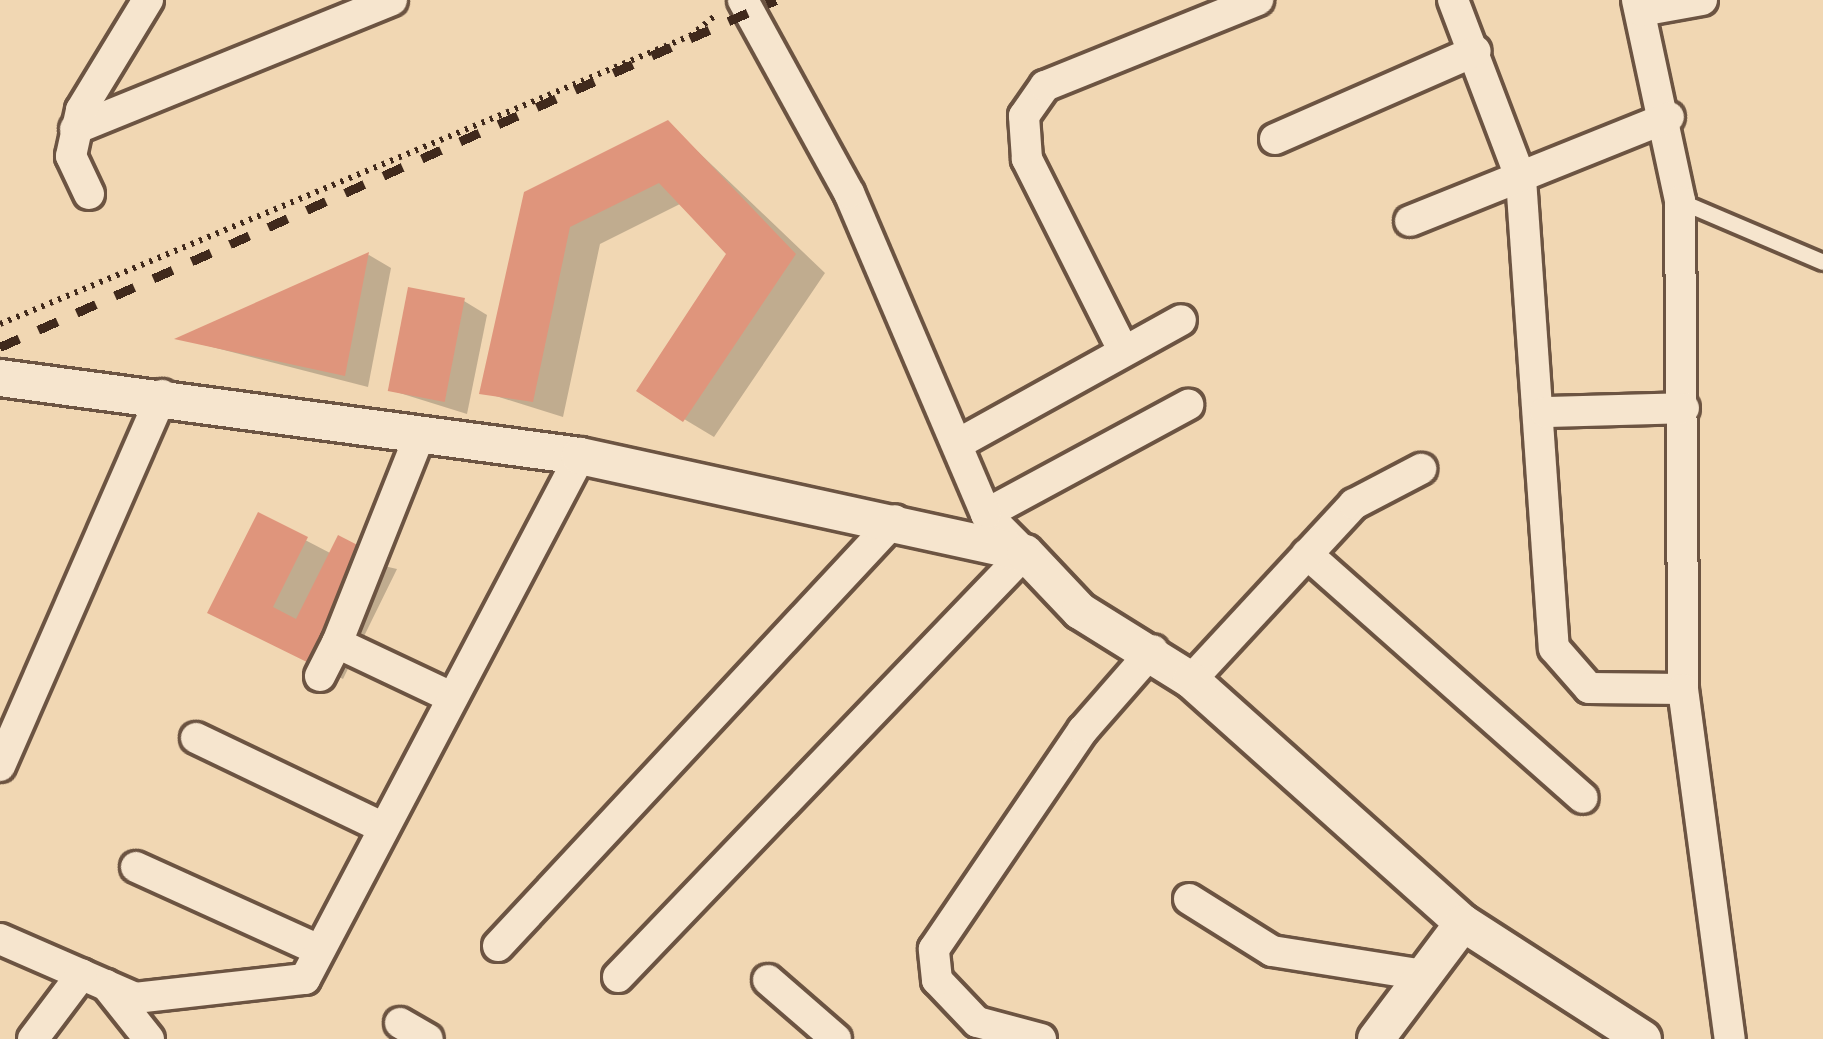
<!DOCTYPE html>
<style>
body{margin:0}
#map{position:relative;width:1823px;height:1039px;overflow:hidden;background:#f1d7b3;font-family:"IM FELL Great Primer",serif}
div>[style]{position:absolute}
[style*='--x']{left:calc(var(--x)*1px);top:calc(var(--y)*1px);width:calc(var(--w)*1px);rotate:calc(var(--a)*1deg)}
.shadow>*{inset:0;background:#0003}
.building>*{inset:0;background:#df957c;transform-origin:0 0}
.path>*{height:6px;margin-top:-3px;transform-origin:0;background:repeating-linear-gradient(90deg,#40291c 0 3px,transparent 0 9px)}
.roads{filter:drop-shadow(3px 0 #6c5442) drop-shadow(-3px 0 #6c5442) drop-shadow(0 3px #6c5442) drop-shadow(0 -3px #6c5442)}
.service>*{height:15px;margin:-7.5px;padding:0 7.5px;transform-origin:7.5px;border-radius:7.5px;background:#f6e5ce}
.minor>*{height:30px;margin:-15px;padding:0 15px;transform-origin:15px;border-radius:15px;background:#f6e5ce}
.tertiary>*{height:36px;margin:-18px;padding:0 18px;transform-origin:18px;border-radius:18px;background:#f6e5ce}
.rail>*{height:9px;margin-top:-4.5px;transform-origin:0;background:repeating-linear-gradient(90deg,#40291c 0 21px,transparent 0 42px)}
span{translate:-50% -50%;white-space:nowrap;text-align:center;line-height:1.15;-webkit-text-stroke:9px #f6e5ce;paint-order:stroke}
</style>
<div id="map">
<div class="shadow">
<i style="clip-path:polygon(668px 123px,825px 273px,714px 437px,684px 419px,730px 254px,682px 203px,600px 244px,563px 417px,483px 392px,527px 194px)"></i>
<i style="clip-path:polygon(369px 255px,391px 268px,368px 387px,181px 339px)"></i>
<i style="clip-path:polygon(464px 301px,487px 315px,467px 414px,390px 390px)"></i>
<i style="clip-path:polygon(259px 516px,332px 554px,397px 569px,343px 679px,234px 625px)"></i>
</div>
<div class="building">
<i style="clip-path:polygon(668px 120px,796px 254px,683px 422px,636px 391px,726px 254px,659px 183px,570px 227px,533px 402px,479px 394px,524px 192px)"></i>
<i style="clip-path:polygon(369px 252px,345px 376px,174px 339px)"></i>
<i style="left:408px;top:287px;width:58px;height:106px;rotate:11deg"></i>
<i style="clip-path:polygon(258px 512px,308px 537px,273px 607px,296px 619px,338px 535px,375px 554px,319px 668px,207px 613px)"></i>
</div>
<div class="path">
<i style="--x:0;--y:324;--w:748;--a:-22.66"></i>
<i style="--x:690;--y:36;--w:35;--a:-39"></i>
</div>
<div class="roads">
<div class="service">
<i style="--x:1680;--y:201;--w:155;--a:23.1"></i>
</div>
<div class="minor">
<i style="--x:1453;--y:0;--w:191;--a:69.2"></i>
<i style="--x:1521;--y:179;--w:470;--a:86"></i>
<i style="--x:1554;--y:648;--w:53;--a:48.8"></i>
<i style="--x:1589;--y:688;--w:94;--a:0.6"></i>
<i style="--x:1637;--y:0;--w:206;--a:77.9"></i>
<i style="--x:1680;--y:201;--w:488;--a:89.6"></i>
<i style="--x:1683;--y:689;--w:353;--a:82.4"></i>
<i style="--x:1641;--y:11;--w:62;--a:-10.2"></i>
<i style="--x:75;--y:129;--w:342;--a:-22.1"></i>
<i style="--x:1275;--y:139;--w:219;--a:-23.7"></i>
<i style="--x:89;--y:194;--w:42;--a:-115.3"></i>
<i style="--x:71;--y:156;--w:47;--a:-77.7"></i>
<i style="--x:81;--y:110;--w:129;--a:-58.7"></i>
<i style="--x:1410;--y:221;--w:279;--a:-21.9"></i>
<i style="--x:1122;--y:348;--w:212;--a:-116.7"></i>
<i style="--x:1027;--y:159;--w:43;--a:-94"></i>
<i style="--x:1024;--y:116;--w:37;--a:-55"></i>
<i style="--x:1045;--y:86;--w:230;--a:-22"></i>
<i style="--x:1545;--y:412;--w:139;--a:-1.6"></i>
<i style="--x:963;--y:441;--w:249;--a:-29"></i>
<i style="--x:986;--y:514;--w:230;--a:-28.4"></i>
<i style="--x:1307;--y:554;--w:368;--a:41.5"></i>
<i style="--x:337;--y:643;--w:227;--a:-68.3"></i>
<i style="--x:320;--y:676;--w:37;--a:-63"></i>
<i style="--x:337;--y:643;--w:119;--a:25.3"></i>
<i style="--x:1191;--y:680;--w:240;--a:-47.2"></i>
<i style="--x:1354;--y:504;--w:76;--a:-27.6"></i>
<i style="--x:196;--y:738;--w:204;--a:25.6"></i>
<i style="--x:0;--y:766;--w:405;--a:-66.4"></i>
<i style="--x:136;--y:867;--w:201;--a:24.4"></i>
<i style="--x:1189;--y:899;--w:98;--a:32.1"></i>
<i style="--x:1272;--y:951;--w:154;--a:9"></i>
<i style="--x:0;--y:939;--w:147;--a:23.6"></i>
<i style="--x:135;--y:998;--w:171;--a:-6.4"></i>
<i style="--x:305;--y:979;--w:591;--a:-62.26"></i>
<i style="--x:498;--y:946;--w:582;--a:-47.02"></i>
<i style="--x:618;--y:977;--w:588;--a:-46.17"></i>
<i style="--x:1025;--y:553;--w:55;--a:-135"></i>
<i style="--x:986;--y:514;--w:349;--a:-113.1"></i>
<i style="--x:849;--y:193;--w:220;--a:-118.8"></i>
<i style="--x:768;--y:980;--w:90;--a:40.9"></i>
<i style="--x:106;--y:985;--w:69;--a:51.5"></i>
<i style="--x:400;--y:1023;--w:32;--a:30"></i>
<i style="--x:33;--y:1039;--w:81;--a:-53"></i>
<i style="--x:1041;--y:1039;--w:66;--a:-165.1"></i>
<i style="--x:977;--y:1022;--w:58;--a:-133.6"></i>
<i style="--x:937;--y:980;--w:31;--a:-96"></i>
<i style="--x:934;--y:949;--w:265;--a:-55.8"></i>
<i style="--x:1083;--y:730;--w:106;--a:-48.8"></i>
</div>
<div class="tertiary">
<i style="--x:0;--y:378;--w:585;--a:7.66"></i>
<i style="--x:580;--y:456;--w:455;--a:12.3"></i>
<i style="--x:1025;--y:553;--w:80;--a:46.5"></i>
<i style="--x:1080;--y:611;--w:131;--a:31.9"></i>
<i style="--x:1191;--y:680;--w:365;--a:41.8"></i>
<i style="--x:1463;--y:923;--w:214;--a:32.8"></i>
<i style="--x:1376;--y:1039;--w:145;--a:-53.1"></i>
</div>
</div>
<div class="rail">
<i style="--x:0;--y:347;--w:850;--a:-24.09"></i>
</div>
</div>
